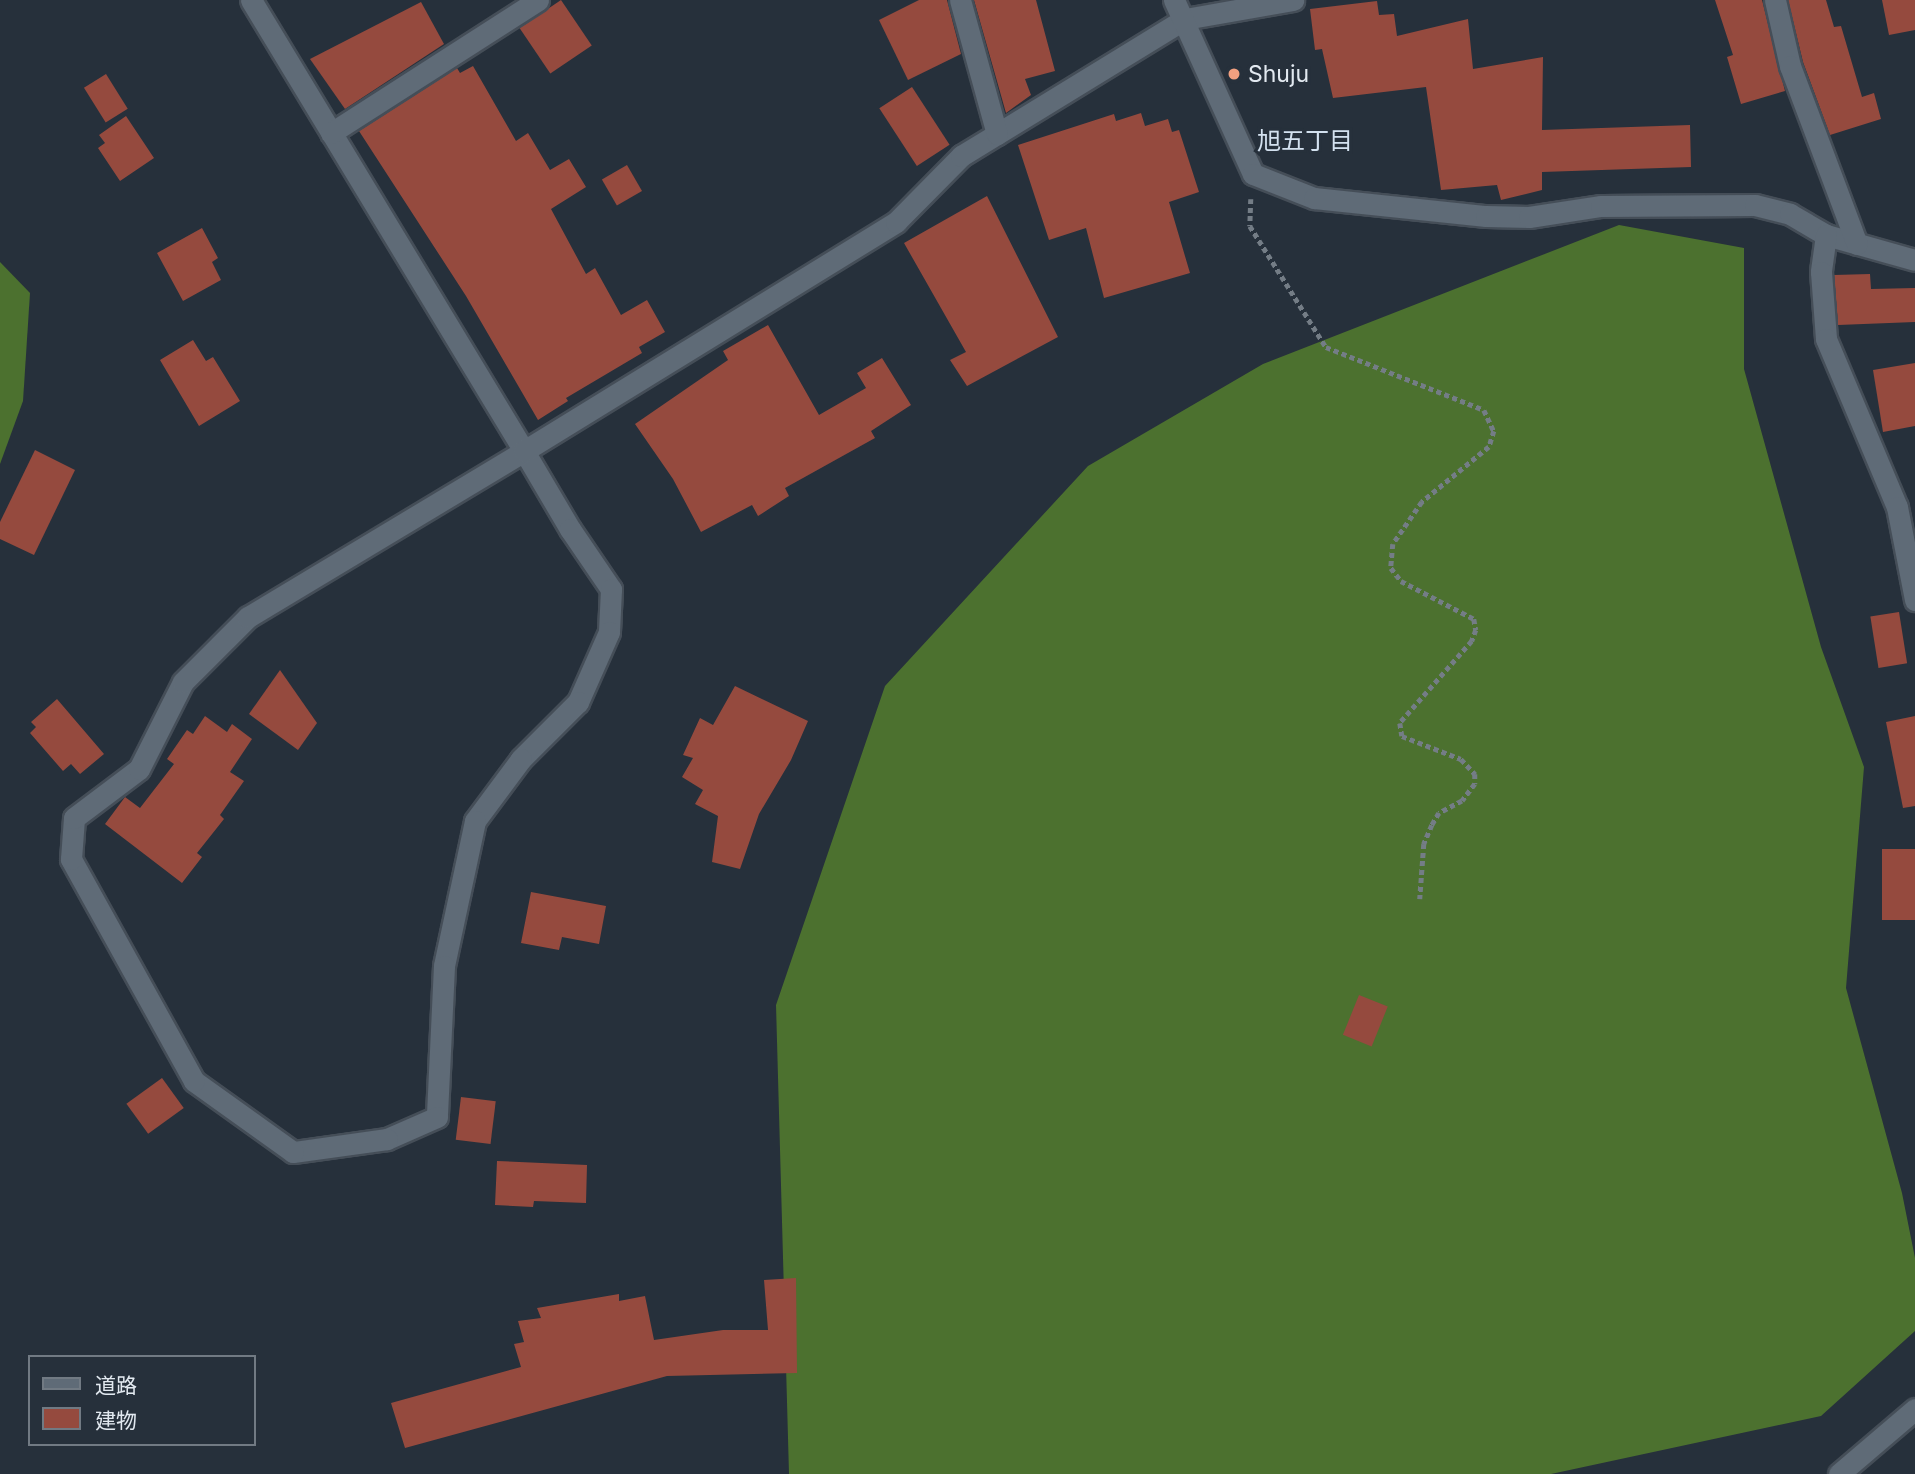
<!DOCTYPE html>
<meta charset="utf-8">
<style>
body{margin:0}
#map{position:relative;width:1915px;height:1474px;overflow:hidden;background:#26303b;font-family:Inter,"Noto Sans JP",sans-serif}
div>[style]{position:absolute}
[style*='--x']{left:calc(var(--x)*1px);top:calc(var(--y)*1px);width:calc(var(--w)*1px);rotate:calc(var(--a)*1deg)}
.forest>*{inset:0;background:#4c712f}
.building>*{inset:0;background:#954a3e;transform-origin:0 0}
.path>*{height:4.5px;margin-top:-2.25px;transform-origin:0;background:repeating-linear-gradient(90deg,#747d86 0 5px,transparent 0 8.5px)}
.roads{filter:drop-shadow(2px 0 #454e58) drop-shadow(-2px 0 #454e58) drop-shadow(0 2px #454e58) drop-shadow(0 -2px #454e58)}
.minor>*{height:21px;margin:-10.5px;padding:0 10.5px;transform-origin:10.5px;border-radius:10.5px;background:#5f6b77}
.dots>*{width:19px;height:19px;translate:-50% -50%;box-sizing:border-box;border:4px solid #26303b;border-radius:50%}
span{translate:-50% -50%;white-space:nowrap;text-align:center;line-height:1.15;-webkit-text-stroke:6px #26303b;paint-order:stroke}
.poi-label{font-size:23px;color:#e2e9f0}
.left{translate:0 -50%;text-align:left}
.neighbourhood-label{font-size:24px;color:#d3e1ef}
.legend{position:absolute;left:28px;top:1355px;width:228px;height:91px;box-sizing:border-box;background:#26303b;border:2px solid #717a83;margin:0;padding:9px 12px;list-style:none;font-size:21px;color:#e2e9f0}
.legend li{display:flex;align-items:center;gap:14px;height:35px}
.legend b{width:35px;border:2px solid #717a83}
</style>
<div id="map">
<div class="forest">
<i style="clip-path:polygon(1619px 225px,1744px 248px,1744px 369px,1821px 647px,1864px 767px,1846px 988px,1902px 1193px,1915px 1258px,1915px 1331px,1821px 1416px,1551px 1474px,789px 1474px,776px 1005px,885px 686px,1088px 466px,1263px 364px)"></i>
<i style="clip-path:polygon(0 262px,30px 293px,23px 401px,0 464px)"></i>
</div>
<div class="building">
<i style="left:561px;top:0;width:55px;height:50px;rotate:56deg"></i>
<i style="clip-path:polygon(919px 0,947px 0,961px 54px,908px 80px,879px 20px)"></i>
<i style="clip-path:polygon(974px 0,1036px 0,1055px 71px,1025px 79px,1031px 95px,1006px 113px)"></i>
<i style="clip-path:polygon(1715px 0,1762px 0,1785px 91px,1741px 104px,1727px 57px,1733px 55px)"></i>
<i style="clip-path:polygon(1788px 0,1826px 0,1834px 27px,1841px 26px,1862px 97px,1874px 93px,1881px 119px,1830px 135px,1803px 62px)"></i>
<i style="clip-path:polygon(1882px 0,1915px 0,1915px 30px,1889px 35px)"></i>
<i style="clip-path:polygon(1377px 1px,1379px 15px,1394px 14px,1397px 36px,1468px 19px,1473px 69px,1543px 57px,1542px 130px,1690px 125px,1691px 167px,1542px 172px,1542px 190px,1501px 200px,1497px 185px,1441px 190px,1426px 87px,1333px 98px,1322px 49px,1315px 50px,1310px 9px)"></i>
<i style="clip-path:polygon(421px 2px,444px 44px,345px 109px,310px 59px)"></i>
<i style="clip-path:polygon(473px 66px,516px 141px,528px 133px,550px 170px,569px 159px,586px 187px,551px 209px,586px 274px,595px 268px,621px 315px,647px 300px,665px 332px,639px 347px,642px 353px,566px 398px,568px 401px,538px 420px,466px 296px,359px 131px,457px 68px,460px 73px)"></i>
<i style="left:106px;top:74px;width:41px;height:26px;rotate:58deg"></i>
<i style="left:912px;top:87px;width:69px;height:39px;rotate:57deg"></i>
<i style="clip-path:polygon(1141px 113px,1145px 126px,1168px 119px,1172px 132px,1179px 130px,1199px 192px,1169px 202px,1190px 273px,1104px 298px,1086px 228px,1049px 240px,1018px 145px,1114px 114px,1116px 121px)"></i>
<i style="clip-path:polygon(126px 116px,154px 158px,120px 181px,98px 148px,105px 143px,99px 135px)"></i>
<i style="left:627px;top:165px;width:30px;height:29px;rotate:60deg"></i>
<i style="clip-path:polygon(987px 196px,1058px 337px,967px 386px,950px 360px,966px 352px,904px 243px)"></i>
<i style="clip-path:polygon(202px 228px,218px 258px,212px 262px,221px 280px,183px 301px,157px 253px)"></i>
<i style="clip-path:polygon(1870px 274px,1871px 289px,1915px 288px,1915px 322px,1838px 325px,1834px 275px)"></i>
<i style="clip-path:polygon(768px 325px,819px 415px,866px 388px,857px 373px,882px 358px,911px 405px,871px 431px,875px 438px,785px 488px,789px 496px,758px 516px,752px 505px,701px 532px,673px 479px,635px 424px,728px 360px,723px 351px)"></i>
<i style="clip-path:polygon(193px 340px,206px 361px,213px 357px,240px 401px,199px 426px,160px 360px)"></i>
<i style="clip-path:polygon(1915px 363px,1915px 426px,1883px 432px,1873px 370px)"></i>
<i style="clip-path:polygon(35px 450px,75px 470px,34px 555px,0 539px,0 522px)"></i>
<i style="left:1899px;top:612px;width:52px;height:29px;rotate:81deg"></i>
<i style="clip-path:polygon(280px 670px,317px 723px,298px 750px,249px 714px)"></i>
<i style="clip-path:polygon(735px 686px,808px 721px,791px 760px,759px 814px,740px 869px,712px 862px,718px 816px,695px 804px,703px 790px,682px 777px,693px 758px,683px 755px,700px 718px,713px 725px)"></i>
<i style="clip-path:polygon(57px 699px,104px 754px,80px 774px,71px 764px,63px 771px,30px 733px,36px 727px,31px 722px)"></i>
<i style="clip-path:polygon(205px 716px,227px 732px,232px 724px,252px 739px,230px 772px,244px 781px,220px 815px,224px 819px,197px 853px,202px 857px,182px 883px,105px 824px,125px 797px,140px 808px,174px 764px,167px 759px,187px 730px,193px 734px)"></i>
<i style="clip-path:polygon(1915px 716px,1915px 806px,1903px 808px,1886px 722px)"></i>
<i style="left:1915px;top:849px;width:71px;height:33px;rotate:90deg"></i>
<i style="clip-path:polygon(531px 892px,606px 906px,599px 944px,562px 937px,559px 950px,521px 943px)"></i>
<i style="left:1359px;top:995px;width:31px;height:43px;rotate:22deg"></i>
<i style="left:162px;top:1078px;width:37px;height:44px;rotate:54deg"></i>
<i style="left:461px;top:1097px;width:35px;height:43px;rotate:7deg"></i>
<i style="clip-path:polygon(497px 1161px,587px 1165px,586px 1203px,534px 1201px,533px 1207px,495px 1205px)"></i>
<i style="clip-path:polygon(796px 1278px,797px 1373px,667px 1376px,405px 1448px,391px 1403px,521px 1367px,514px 1344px,524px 1342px,518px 1321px,541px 1318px,537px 1308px,619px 1294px,619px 1301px,645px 1296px,654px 1340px,723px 1330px,768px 1330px,764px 1280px)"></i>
</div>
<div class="path">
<i style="--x:1251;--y:199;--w:27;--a:92"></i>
<i style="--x:1250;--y:226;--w:143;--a:57.9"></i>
<i style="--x:1326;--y:347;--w:170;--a:21.7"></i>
<i style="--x:1484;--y:410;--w:23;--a:65"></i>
<i style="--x:1494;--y:431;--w:17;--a:107"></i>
<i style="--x:1489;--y:447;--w:87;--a:140.6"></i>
<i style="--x:1422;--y:502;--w:51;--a:124.6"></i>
<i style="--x:1393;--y:544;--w:24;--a:95"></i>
<i style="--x:1391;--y:568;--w:16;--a:52"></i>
<i style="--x:1401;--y:581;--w:82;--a:27.5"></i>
<i style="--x:1474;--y:619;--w:11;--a:80"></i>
<i style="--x:1476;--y:630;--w:12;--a:110"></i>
<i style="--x:1472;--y:641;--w:109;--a:131.3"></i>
<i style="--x:1400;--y:723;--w:13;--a:81"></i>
<i style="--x:1402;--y:736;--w:63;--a:21.3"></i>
<i style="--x:1461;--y:759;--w:21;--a:47"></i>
<i style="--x:1475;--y:774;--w:10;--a:90"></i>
<i style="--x:1475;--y:784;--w:21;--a:127"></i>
<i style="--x:1462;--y:801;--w:26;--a:152"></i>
<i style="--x:1439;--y:813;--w:14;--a:120"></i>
<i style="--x:1432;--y:825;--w:21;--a:113"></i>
<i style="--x:1424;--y:844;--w:55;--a:94.2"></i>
</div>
<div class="roads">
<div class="minor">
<i style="--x:251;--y:0;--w:527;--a:58.81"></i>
<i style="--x:524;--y:451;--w:91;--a:59.5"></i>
<i style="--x:570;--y:529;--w:73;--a:55.7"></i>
<i style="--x:611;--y:589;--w:43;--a:92.7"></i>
<i style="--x:609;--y:632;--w:77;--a:113.9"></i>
<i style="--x:578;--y:702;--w:81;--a:135"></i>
<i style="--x:521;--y:759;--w:77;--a:126.6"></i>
<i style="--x:475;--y:821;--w:148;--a:102.1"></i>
<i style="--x:444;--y:966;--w:151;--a:92.7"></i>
<i style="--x:437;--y:1117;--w:55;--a:156.3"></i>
<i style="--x:387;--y:1139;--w:95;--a:172.1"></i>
<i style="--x:293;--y:1152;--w:122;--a:-144.4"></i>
<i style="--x:194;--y:1081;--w:254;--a:-119"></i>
<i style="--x:71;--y:859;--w:41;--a:-85.8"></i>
<i style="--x:74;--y:818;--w:81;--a:-37"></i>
<i style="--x:139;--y:769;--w:97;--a:-63.2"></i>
<i style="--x:183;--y:682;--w:92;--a:-45"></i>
<i style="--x:248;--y:617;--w:322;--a:-31"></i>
<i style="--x:524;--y:451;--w:437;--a:-31.6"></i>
<i style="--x:896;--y:222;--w:93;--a:-45.4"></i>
<i style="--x:961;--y:156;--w:42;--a:-31.4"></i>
<i style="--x:997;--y:134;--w:220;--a:-31.5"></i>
<i style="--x:1185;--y:19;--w:110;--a:-10"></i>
<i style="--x:960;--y:0;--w:139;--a:74.6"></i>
<i style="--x:1174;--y:0;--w:191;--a:65.6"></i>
<i style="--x:1253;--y:174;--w:66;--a:21.5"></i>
<i style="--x:1314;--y:198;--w:173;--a:6"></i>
<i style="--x:1486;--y:216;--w:43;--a:1.3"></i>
<i style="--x:1529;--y:217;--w:73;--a:-8.7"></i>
<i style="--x:1601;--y:206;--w:154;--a:-0.4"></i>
<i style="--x:1755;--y:205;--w:36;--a:14"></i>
<i style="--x:1790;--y:214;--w:42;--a:30.3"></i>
<i style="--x:1826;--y:235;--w:92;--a:15.7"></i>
<i style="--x:1775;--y:0;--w:68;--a:77.2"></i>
<i style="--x:1790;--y:66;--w:190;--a:69.4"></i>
<i style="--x:331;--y:133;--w:246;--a:-32.7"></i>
<i style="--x:1826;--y:235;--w:37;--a:98"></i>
<i style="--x:1821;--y:272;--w:67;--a:85.7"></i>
<i style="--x:1826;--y:339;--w:182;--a:67.1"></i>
<i style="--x:1897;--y:507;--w:95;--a:79"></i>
<i style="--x:1839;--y:1474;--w:100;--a:-40.5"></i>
</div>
</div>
<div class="dots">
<i style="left:1234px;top:74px;background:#f2a080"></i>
</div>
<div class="poi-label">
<span class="left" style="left:1248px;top:74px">Shuju</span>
</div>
<div class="neighbourhood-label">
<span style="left:1305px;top:141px">旭五丁目</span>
</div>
<ul class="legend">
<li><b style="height:9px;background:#5f6b77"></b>道路</li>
<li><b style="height:19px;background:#954a3e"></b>建物</li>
</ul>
</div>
